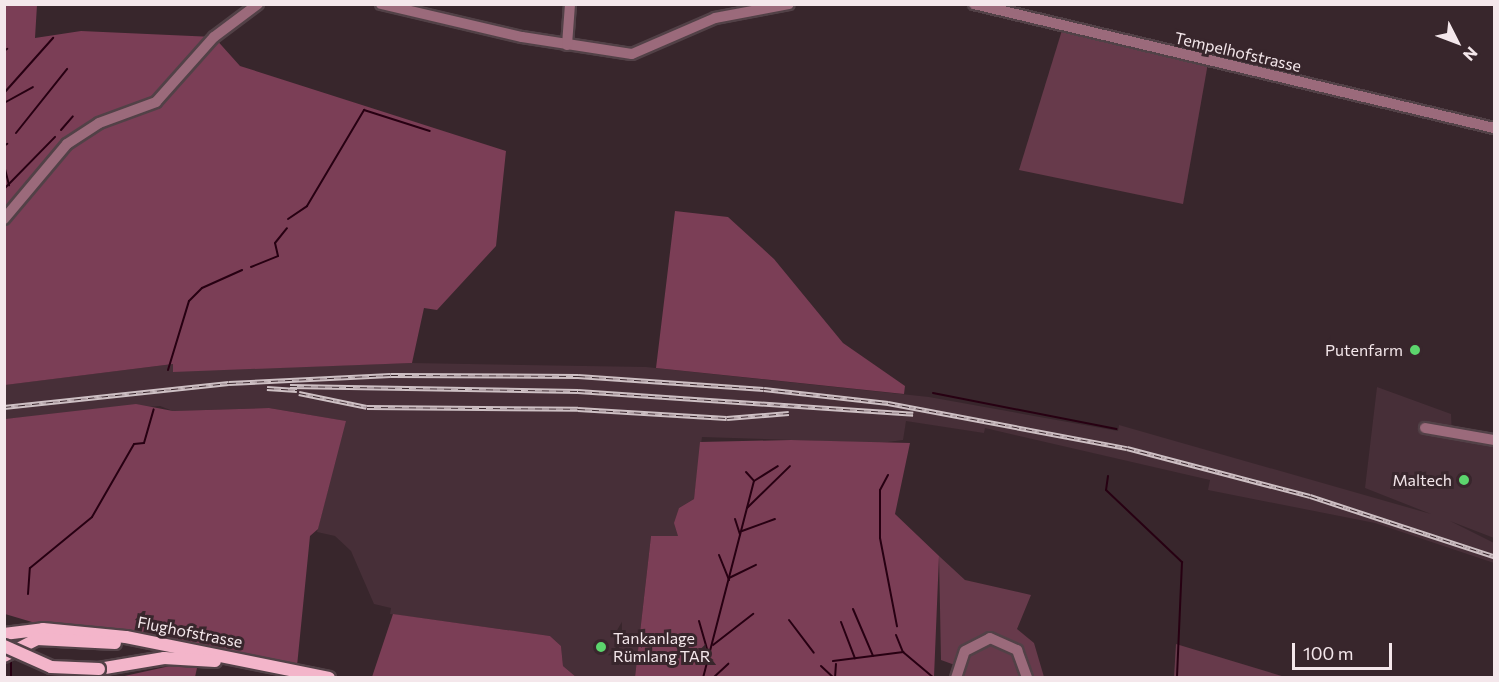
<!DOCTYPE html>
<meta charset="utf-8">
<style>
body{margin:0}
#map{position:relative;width:1499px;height:682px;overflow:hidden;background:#38262c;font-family:Commissioner,sans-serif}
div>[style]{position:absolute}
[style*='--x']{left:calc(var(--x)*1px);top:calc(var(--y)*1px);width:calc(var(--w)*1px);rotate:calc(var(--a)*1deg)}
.built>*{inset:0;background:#472f38}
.green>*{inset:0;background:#673a4b}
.forest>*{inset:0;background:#7b3e56}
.stream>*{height:2px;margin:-1px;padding:0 1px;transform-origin:1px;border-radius:1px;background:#270012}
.roads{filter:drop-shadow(2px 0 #524147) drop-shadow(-2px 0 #524147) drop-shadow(0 2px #524147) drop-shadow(0 -2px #524147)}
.minor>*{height:10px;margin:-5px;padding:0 5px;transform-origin:5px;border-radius:5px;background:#9b6a7b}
.major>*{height:12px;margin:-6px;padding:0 6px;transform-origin:6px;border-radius:6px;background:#f3b5ca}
.rail>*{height:4.5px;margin-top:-2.25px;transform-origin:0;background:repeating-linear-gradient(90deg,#38262c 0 7px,#cec0c4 0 14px);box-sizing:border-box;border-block:2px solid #cec0c4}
.bridges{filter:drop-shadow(2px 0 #524147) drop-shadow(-2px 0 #524147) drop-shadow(0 2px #524147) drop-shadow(0 -2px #524147)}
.major-bridge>*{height:12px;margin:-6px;padding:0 6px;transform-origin:6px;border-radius:6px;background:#f3b5ca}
.dots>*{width:16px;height:16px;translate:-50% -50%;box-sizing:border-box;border:3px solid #38262c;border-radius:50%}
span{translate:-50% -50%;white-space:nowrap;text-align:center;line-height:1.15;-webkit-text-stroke:6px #38262c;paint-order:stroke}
.street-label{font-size:16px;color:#f4e7eb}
.poi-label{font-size:16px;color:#f4e7eb}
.right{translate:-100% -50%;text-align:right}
.left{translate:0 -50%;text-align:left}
.frame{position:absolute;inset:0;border:6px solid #f4e7eb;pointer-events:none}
.north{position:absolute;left:1427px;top:12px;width:60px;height:60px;-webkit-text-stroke:4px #38262c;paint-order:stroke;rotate:132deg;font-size:16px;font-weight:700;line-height:24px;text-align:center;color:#f4e7eb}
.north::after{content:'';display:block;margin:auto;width:21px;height:27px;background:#f4e7eb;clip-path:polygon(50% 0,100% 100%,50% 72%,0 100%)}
.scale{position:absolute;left:1292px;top:643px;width:100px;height:27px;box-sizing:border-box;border:3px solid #f4e7eb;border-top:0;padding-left:8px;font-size:18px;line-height:21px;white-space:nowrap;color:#f4e7eb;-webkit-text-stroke:4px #38262c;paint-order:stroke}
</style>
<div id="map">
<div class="built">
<i style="clip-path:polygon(412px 363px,646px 367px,929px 397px,1118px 431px,1119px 425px,1431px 514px,1365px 488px,1377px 387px,1451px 414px,1452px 436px,1494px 442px,1494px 538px,1450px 521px,1494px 543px,1494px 563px,1375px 523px,1208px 490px,1210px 480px,985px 428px,984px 433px,906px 421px,903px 440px,880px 443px,702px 437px,694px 499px,679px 508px,678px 537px,651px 536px,635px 677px,576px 677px,563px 666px,561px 646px,550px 636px,390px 614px,391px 608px,374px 604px,351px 551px,335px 536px,317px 532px,345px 421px,269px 408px,173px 411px,160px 406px,5px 419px,4px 385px,173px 364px,173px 371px)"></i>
</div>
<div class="green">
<i style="clip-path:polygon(1063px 27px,1208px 63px,1183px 204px,1019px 170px)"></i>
<i style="clip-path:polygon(939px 556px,965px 580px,1031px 595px,1017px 629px,1034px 643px,1044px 677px,961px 677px,963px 668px,941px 660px)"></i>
<i style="clip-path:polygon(1176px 644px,1285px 677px,1174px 677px)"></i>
</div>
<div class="forest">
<i style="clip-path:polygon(4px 5px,37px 5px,35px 38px,81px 31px,214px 37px,240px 66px,506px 151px,496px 246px,437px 310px,424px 308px,412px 363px,173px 372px,173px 364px,5px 385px)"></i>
<i style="clip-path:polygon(675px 211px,728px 217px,774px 259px,843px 343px,905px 386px,904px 394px,656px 368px)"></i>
<i style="clip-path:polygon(136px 404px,173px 411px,269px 408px,346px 421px,318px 529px,310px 536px,297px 666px,152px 634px,32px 622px,5px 614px,5px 419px)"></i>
<i style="clip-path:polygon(791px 440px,910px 443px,895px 514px,939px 556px,934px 677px,635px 677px,651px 536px,678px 536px,674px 523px,679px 508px,694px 499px,700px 442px)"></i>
<i style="clip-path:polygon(393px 614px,550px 636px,561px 646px,563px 666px,576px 677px,372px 677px)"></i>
<i style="clip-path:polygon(170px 666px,197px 668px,195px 677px,120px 677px)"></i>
</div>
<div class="stream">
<i style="--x:4;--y:51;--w:4;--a:-34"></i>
<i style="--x:4;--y:93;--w:74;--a:-48.3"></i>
<i style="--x:4;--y:103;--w:33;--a:-29"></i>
<i style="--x:61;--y:130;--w:18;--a:-49"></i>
<i style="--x:16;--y:133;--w:82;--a:-51.4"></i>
<i style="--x:4;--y:146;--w:4;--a:-34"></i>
<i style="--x:4;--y:165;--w:21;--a:76"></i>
<i style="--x:4;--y:189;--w:73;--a:-45.6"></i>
<i style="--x:288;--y:219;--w:23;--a:-34"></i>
<i style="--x:307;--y:206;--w:112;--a:-59.3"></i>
<i style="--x:364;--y:110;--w:69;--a:17.7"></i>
<i style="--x:251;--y:267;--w:29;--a:-22"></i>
<i style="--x:278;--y:256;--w:13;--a:-103"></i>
<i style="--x:275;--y:243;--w:19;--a:-51"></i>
<i style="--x:168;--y:370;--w:72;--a:-73.1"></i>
<i style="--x:189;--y:301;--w:18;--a:-45"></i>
<i style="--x:202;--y:288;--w:44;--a:-24.2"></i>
<i style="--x:933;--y:393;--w:187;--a:11.1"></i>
<i style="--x:746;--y:472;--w:12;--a:48"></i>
<i style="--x:888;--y:475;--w:17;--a:118"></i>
<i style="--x:880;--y:490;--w:48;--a:90"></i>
<i style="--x:880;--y:538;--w:90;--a:79.1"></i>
<i style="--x:1108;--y:476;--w:14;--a:98"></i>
<i style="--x:1106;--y:490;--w:105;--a:43.5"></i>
<i style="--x:1182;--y:562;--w:116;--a:92.5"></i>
<i style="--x:747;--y:508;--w:60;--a:-44.3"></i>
<i style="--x:735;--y:519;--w:16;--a:72"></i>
<i style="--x:742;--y:531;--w:35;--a:-20"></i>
<i style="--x:719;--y:555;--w:27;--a:68"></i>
<i style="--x:729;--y:578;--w:30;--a:-26"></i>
<i style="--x:28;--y:594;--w:26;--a:-86"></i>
<i style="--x:30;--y:568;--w:80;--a:-39.4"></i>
<i style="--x:92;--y:517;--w:84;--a:-60.1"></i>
<i style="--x:134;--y:444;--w:10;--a:-6"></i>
<i style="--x:144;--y:443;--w:35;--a:-74"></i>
<i style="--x:853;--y:609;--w:51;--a:66.9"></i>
<i style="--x:789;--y:620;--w:41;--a:52.9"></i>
<i style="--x:699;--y:621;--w:33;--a:74"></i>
<i style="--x:841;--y:622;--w:39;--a:69"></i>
<i style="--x:896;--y:635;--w:18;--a:68"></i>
<i style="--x:903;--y:652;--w:40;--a:40"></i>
<i style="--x:713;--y:645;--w:51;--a:-37.8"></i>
<i style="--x:11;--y:657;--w:21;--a:90"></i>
<i style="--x:833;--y:661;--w:71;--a:-7.3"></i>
<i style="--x:821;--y:666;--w:18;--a:43"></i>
<i style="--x:703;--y:678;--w:203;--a:-75.5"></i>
<i style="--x:754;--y:481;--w:28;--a:-32"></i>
<i style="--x:713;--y:678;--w:21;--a:-43"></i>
<i style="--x:835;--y:678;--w:14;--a:-86"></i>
</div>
<div class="roads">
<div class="minor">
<i style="--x:381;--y:4;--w:145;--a:13.2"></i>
<i style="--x:522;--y:37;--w:111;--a:8.8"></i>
<i style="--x:632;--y:54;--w:90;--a:-23.4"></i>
<i style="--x:715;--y:18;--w:75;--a:-10.7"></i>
<i style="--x:974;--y:4;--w:535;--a:13.41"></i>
<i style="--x:567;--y:45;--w:41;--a:-85.8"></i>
<i style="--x:4;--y:219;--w:98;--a:-50"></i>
<i style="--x:67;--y:144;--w:38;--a:-33"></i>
<i style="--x:99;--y:123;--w:61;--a:-20.2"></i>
<i style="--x:156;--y:102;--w:87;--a:-48.3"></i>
<i style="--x:214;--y:37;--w:55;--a:-36.9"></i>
<i style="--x:1425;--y:428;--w:70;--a:9.9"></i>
<i style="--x:956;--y:678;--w:28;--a:-72"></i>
<i style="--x:965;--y:651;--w:28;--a:-27"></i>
<i style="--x:990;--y:638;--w:30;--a:24"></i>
<i style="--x:1017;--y:650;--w:30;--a:70"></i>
</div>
<div class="major">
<i style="--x:4;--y:634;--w:39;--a:-7"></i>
<i style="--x:43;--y:629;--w:83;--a:5.5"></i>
<i style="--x:126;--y:637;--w:207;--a:11.4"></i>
<i style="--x:4;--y:656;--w:37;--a:-27"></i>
<i style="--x:37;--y:639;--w:78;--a:2.9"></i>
<i style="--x:99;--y:669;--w:66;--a:-9.6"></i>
<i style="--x:164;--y:658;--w:51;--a:3.4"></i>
</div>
</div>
<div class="rail">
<i style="--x:290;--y:386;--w:288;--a:1"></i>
<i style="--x:578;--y:391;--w:336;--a:3.9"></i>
<i style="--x:267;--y:388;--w:30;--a:4"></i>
<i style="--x:299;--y:393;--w:69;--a:11.6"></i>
<i style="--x:367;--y:407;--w:211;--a:0.5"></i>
<i style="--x:578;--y:409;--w:149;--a:3.5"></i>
<i style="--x:727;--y:418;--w:62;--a:-4.6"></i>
<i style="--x:4;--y:407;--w:226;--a:-6.1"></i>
<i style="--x:229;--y:383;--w:162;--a:-2.8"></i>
<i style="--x:391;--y:375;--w:187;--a:0.3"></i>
<i style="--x:578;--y:376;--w:186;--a:4"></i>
<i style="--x:764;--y:389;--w:125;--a:6.4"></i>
<i style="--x:888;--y:403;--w:243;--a:10.7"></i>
<i style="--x:1127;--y:448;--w:189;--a:14.7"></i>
<i style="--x:1310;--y:496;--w:194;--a:18.1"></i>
</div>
<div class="bridges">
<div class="major-bridge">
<i style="--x:4;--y:646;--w:51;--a:24.1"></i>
<i style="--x:51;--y:667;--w:48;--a:2.4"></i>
</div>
</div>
<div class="dots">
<i style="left:1415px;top:350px;background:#5cd56d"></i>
<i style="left:1464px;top:480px;background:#5cd56d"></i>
<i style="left:601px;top:647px;background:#5cd56d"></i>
</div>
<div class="street-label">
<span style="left:1238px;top:52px;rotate:13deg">Tempelhofstrasse</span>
<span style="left:190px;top:632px;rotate:11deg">Flughofstrasse</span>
</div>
<div class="poi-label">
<span class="right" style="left:1403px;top:350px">Putenfarm</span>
<span class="right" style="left:1452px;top:480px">Maltech</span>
<span class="left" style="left:613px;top:647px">Tankanlage<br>Rümlang TAR</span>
</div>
<div class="frame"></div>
<div class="north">N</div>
<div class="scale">100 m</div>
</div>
